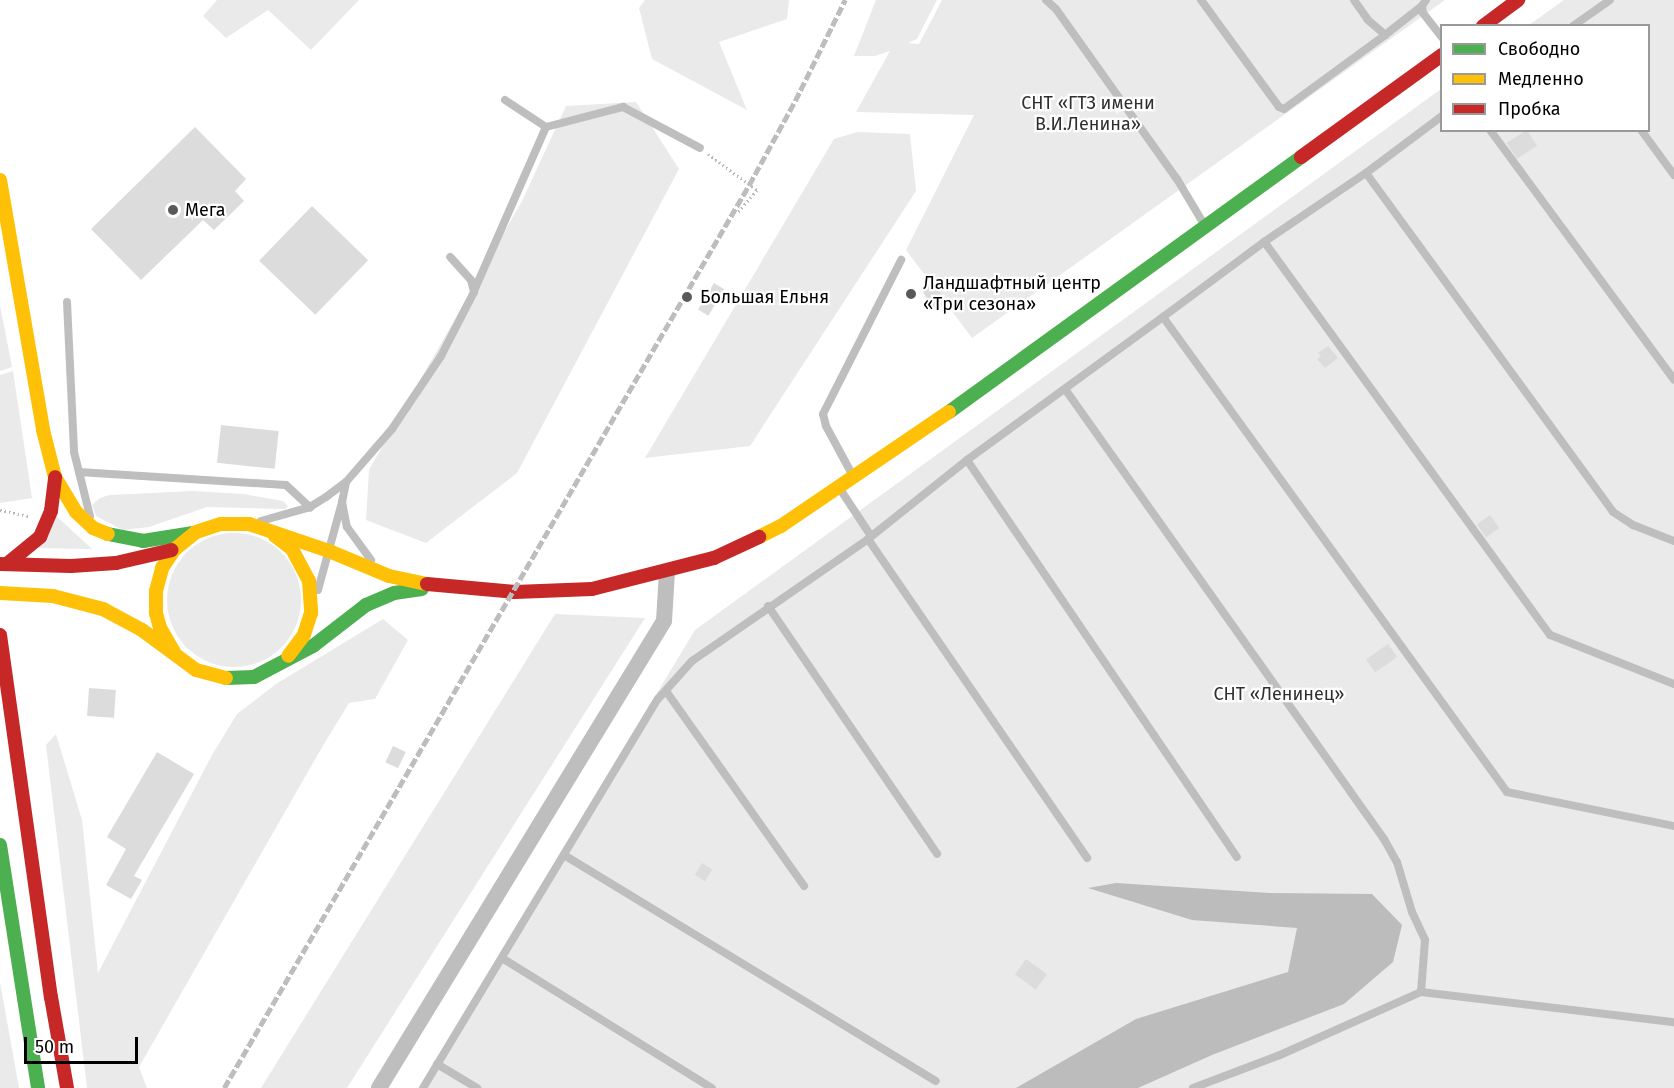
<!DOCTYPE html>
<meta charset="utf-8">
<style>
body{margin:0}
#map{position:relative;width:1674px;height:1088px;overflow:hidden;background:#fff;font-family:"Fira Sans",sans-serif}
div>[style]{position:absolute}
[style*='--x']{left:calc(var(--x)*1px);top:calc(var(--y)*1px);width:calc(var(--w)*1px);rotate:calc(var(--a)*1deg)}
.green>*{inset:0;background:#eaeaea}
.round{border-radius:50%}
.water>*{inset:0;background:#bcbcbc}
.building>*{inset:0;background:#dcdcdc;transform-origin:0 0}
.path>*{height:3px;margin-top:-1.5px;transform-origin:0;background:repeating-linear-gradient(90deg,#b8b8b8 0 1.5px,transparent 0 4.5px)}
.lane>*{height:8px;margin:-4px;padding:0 4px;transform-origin:4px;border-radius:4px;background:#bebebe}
.street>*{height:16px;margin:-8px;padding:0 8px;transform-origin:8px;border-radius:8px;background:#bebebe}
.fast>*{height:14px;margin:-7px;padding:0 7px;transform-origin:7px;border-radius:7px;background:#4caf50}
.slow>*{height:14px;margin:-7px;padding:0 7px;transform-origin:7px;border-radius:7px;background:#ffc107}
.jam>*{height:14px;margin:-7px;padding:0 7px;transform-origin:7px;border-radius:7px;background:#c62828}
.rail>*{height:4.5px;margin-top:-2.25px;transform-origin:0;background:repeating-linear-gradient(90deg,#bdbdbd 0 9px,transparent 0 12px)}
.dots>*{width:16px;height:16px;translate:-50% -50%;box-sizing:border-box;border:3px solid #fff;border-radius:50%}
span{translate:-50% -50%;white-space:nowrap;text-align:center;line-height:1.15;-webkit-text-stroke:4.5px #fff;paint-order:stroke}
.park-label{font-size:18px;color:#2f2f2f}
.poi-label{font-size:18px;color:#000}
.left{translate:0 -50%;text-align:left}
.legend{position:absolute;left:1440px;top:24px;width:210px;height:108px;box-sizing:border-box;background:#fff;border:2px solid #999;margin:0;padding:8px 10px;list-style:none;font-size:18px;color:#000}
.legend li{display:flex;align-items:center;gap:12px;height:30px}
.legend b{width:30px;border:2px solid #999}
.scale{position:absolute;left:24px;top:1037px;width:114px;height:27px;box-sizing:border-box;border:3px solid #000;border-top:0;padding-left:8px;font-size:18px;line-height:21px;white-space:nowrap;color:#000;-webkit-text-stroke:4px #fff;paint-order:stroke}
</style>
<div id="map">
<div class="green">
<i style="clip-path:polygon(217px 0,359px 0,311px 50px,268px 10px,226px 38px,203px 16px)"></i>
<i style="clip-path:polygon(645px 0,789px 0,787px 19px,719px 42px,747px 110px,652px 59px,639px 8px)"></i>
<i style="clip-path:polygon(876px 0,937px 0,917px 39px,908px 43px,919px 44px,942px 0,1445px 0,972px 338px,906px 250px,974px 115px,856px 112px,890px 51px,875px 56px,854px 56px)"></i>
<i style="clip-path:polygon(1564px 0,1674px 0,1674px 1088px,419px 1088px,695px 630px,1441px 89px,1442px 130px,1648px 130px,1648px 26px,1529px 25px)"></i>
<i style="clip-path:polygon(636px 102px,679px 169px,517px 473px,426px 543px,366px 520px,369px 470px,522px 201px,566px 106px)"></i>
<i style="clip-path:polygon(857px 132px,910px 134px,916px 191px,750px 446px,645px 458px,834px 139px)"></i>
<i style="clip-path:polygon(0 305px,12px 367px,0 371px)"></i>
<i style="clip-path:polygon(13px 371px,32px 498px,0 503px,0 375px)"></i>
<i style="clip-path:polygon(193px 491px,244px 494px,283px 501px,288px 506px,285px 509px,207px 507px,149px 527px,123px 530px,96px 516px,92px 505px,100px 498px,109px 495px)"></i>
<i style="clip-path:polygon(54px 514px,92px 549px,37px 548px)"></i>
<i class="round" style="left:167px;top:533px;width:134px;height:134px"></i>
<i style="clip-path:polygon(555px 614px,645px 618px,347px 1088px,261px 1088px)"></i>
<i style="clip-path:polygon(383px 619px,408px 640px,375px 699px,349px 703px,321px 749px,139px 1067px,147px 1088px,87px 1088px,46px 745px,56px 734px,82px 820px,98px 973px,212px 755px,237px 714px,276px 684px)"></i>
<i style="clip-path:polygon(0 982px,19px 1088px,0 1088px)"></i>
</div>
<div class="water">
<i style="clip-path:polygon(1116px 883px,1270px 893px,1372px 894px,1402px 925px,1393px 962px,1344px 1004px,1212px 1055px,1138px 1088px,1016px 1088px,1136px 1019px,1288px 972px,1297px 928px,1192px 920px,1088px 888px)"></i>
</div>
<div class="building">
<i style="clip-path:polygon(195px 127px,246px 179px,235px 191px,244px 201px,214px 230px,203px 220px,141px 280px,91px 229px)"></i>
<i style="left:1527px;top:130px;width:19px;height:24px;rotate:58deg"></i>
<i style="left:312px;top:206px;width:78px;height:76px;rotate:44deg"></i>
<i style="left:934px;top:281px;width:26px;height:15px;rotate:61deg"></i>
<i style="left:714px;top:283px;width:12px;height:31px;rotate:31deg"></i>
<i style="clip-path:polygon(1328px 346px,1338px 358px,1325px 368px,1317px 359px,1321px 356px,1318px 353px)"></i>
<i style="left:221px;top:425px;width:58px;height:38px;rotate:6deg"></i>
<i style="left:1490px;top:515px;width:16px;height:16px;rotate:55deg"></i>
<i style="left:1388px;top:644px;width:16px;height:27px;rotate:55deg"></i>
<i style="left:89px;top:688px;width:27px;height:28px;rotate:4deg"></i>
<i style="left:393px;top:746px;width:14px;height:18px;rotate:25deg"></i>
<i style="clip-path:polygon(157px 752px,194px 774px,134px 876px,142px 880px,131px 899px,106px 885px,126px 849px,107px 837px)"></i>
<i style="left:702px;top:863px;width:12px;height:14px;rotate:31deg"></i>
<i style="left:1026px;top:959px;width:26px;height:19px;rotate:36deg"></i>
</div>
<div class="path">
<i style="--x:708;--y:154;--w:61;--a:36.3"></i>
<i style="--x:757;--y:190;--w:30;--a:131"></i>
<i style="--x:0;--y:510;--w:29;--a:12"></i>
</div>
<div class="lane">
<i style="--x:1046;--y:0;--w:13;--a:42"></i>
<i style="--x:1056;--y:9;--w:209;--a:54.6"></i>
<i style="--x:1177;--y:179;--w:55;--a:59.2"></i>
<i style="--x:1201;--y:0;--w:132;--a:53.9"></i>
<i style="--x:1279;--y:107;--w:5;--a:22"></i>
<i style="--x:1284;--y:109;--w:125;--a:-36.2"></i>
<i style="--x:1354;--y:0;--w:24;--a:55"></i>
<i style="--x:1368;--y:20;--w:23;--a:41"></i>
<i style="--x:1385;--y:35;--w:47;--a:-38.1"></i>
<i style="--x:1426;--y:0;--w:7;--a:124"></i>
<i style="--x:1422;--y:6;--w:7;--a:82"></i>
<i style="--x:1423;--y:13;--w:31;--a:52"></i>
<i style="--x:1573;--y:26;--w:45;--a:-35.1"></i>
<i style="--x:505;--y:100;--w:49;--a:33.4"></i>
<i style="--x:1442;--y:116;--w:95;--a:143.1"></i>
<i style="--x:1366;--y:173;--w:419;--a:53.9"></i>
<i style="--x:1613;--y:512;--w:24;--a:33"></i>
<i style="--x:1633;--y:525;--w:44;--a:21.3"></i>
<i style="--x:1490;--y:130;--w:310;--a:53.6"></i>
<i style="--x:1641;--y:130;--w:56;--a:53.7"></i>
<i style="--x:1264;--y:242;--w:123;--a:-34.1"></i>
<i style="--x:474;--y:291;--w:179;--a:-66.3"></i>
<i style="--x:546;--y:127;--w:80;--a:-14.6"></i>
<i style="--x:623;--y:107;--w:87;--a:28"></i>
<i style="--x:67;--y:302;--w:150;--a:87.3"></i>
<i style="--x:74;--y:452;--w:66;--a:76"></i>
<i style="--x:1065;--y:389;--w:552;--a:54.67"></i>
<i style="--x:1384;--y:839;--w:26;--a:61"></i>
<i style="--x:1397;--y:862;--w:52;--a:73.3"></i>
<i style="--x:1412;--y:912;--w:31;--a:65"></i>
<i style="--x:1425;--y:940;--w:52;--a:94.4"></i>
<i style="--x:1421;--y:992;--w:255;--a:6.8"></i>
<i style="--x:967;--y:460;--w:480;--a:55.8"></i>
<i style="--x:79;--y:472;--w:207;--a:3.6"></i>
<i style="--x:286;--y:485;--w:33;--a:43"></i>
<i style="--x:853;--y:476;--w:57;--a:-118.4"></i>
<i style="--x:826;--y:426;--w:12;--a:-104"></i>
<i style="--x:823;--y:414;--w:173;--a:-63.1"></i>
<i style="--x:346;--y:482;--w:20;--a:101"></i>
<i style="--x:342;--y:502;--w:25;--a:79"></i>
<i style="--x:347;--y:527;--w:41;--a:54"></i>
<i style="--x:840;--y:489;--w:56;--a:56.6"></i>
<i style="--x:261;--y:521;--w:51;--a:-15.9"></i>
<i style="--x:310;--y:507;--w:19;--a:-32"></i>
<i style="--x:326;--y:497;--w:25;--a:-37"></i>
<i style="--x:346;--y:482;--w:70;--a:-49"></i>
<i style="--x:392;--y:429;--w:88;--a:-56.1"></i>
<i style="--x:441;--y:356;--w:72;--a:-62.7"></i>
<i style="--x:474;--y:292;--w:12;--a:-104"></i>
<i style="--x:471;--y:280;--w:31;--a:-132"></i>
<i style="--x:868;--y:539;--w:387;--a:55.5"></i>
<i style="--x:318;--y:590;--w:91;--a:-74.7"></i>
<i style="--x:768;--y:606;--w:300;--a:55.7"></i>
<i style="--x:1674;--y:684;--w:133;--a:-158.4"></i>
<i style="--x:1550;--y:635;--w:486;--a:-126"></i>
<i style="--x:1264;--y:242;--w:126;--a:143.4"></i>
<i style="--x:1163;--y:317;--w:586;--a:54.09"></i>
<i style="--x:1507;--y:792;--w:170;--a:11.5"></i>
<i style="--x:666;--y:691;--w:239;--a:54.7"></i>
<i style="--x:564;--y:855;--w:435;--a:31.3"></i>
<i style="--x:502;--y:958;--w:247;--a:31.8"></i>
<i style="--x:437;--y:1064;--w:47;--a:31"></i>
<i style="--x:423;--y:1088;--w:454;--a:-58.9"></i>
<i style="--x:658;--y:699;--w:51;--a:-48.2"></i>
<i style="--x:692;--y:661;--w:214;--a:-34.7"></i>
<i style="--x:868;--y:539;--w:127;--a:-38.6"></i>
<i style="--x:967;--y:460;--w:243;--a:-36.1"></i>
<i style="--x:1193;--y:1088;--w:93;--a:-20.8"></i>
<i style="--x:1280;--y:1055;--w:154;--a:-24.1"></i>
</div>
<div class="street">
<i style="--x:379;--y:1088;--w:547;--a:-58.61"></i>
<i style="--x:664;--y:621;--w:49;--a:-86.5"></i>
</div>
<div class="fast">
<i style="--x:949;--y:412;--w:435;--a:-35.9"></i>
<i style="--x:108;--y:534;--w:36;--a:11"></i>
<i style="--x:143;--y:541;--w:51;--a:-9.1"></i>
<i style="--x:226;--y:678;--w:28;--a:-2"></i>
<i style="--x:254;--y:677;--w:67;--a:-27.7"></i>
<i style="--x:313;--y:646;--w:67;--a:-37.7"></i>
<i style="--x:366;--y:605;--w:30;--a:-23"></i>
<i style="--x:394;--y:593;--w:28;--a:-8"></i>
<i style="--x:0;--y:845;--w:246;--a:81.1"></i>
</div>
<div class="slow">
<i style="--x:0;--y:180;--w:254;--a:80.2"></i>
<i style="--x:43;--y:430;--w:49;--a:75.7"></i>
<i style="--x:55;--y:477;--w:41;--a:59"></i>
<i style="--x:76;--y:512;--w:23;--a:43"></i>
<i style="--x:93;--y:528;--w:16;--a:22"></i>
<i style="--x:275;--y:536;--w:21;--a:37"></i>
<i style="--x:292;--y:549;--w:36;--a:62"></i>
<i style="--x:309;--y:581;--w:32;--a:86"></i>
<i style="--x:311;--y:613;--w:23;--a:108"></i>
<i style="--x:304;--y:635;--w:26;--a:127"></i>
<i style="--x:759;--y:537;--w:25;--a:-27"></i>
<i style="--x:781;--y:526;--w:203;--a:-34.2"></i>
<i style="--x:0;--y:593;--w:53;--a:3.2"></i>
<i style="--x:53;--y:596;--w:52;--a:14.6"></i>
<i style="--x:103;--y:609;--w:44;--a:28.3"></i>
<i style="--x:142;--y:630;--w:67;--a:36.5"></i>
<i style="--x:196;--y:670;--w:31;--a:15"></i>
<i style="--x:174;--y:652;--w:28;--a:-120"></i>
<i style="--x:160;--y:628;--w:16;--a:-105"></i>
<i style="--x:156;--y:613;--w:22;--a:-90"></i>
<i style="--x:156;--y:591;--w:24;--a:-75"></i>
<i style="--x:162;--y:568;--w:23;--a:-56"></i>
<i style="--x:175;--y:549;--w:27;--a:-39"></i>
<i style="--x:196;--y:532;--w:26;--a:-18"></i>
<i style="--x:221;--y:524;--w:28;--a:0"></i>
<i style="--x:249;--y:524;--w:84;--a:18.6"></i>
<i style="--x:329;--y:551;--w:65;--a:22.6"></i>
<i style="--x:389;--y:576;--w:39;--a:12"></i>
</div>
<div class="jam">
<i style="--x:1483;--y:26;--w:44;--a:-36.6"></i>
<i style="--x:1301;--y:157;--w:174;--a:-35.9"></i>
<i style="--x:0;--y:564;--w:71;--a:1.6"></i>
<i style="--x:71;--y:566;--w:45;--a:-3.8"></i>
<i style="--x:116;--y:563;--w:57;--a:-13.1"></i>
<i style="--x:7;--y:564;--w:43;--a:-39.3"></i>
<i style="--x:40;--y:537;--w:28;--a:-67"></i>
<i style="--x:51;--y:511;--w:34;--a:-83"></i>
<i style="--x:427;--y:584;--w:88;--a:5.2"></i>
<i style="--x:515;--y:592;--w:77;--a:-2.2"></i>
<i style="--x:592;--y:589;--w:126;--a:-14.3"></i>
<i style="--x:714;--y:558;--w:50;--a:-25"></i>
<i style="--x:0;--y:635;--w:366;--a:82"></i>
<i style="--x:51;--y:997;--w:92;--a:80"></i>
</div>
<div class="rail">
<i style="--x:224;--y:1088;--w:1045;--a:-59.83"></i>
<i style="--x:749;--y:185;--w:96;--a:-61.3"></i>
<i style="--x:795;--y:101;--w:113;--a:-63.7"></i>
</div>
<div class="dots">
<i style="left:173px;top:210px;background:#595959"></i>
<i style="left:911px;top:294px;background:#595959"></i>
<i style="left:687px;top:297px;background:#595959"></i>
</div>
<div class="park-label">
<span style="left:1088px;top:114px">СНТ «ГТЗ имени<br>В.И.Ленина»</span>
<span style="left:1279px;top:694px">СНТ «Ленинец»</span>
</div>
<div class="poi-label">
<span class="left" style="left:185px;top:210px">Мега</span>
<span class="left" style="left:923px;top:294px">Ландшафтный центр<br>«Три сезона»</span>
<span class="left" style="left:700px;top:297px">Большая Ельня</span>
</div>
<ul class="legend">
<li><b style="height:8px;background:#4caf50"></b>Свободно</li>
<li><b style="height:8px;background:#ffc107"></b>Медленно</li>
<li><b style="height:8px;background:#c62828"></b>Пробка</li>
</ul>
<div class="scale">50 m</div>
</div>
